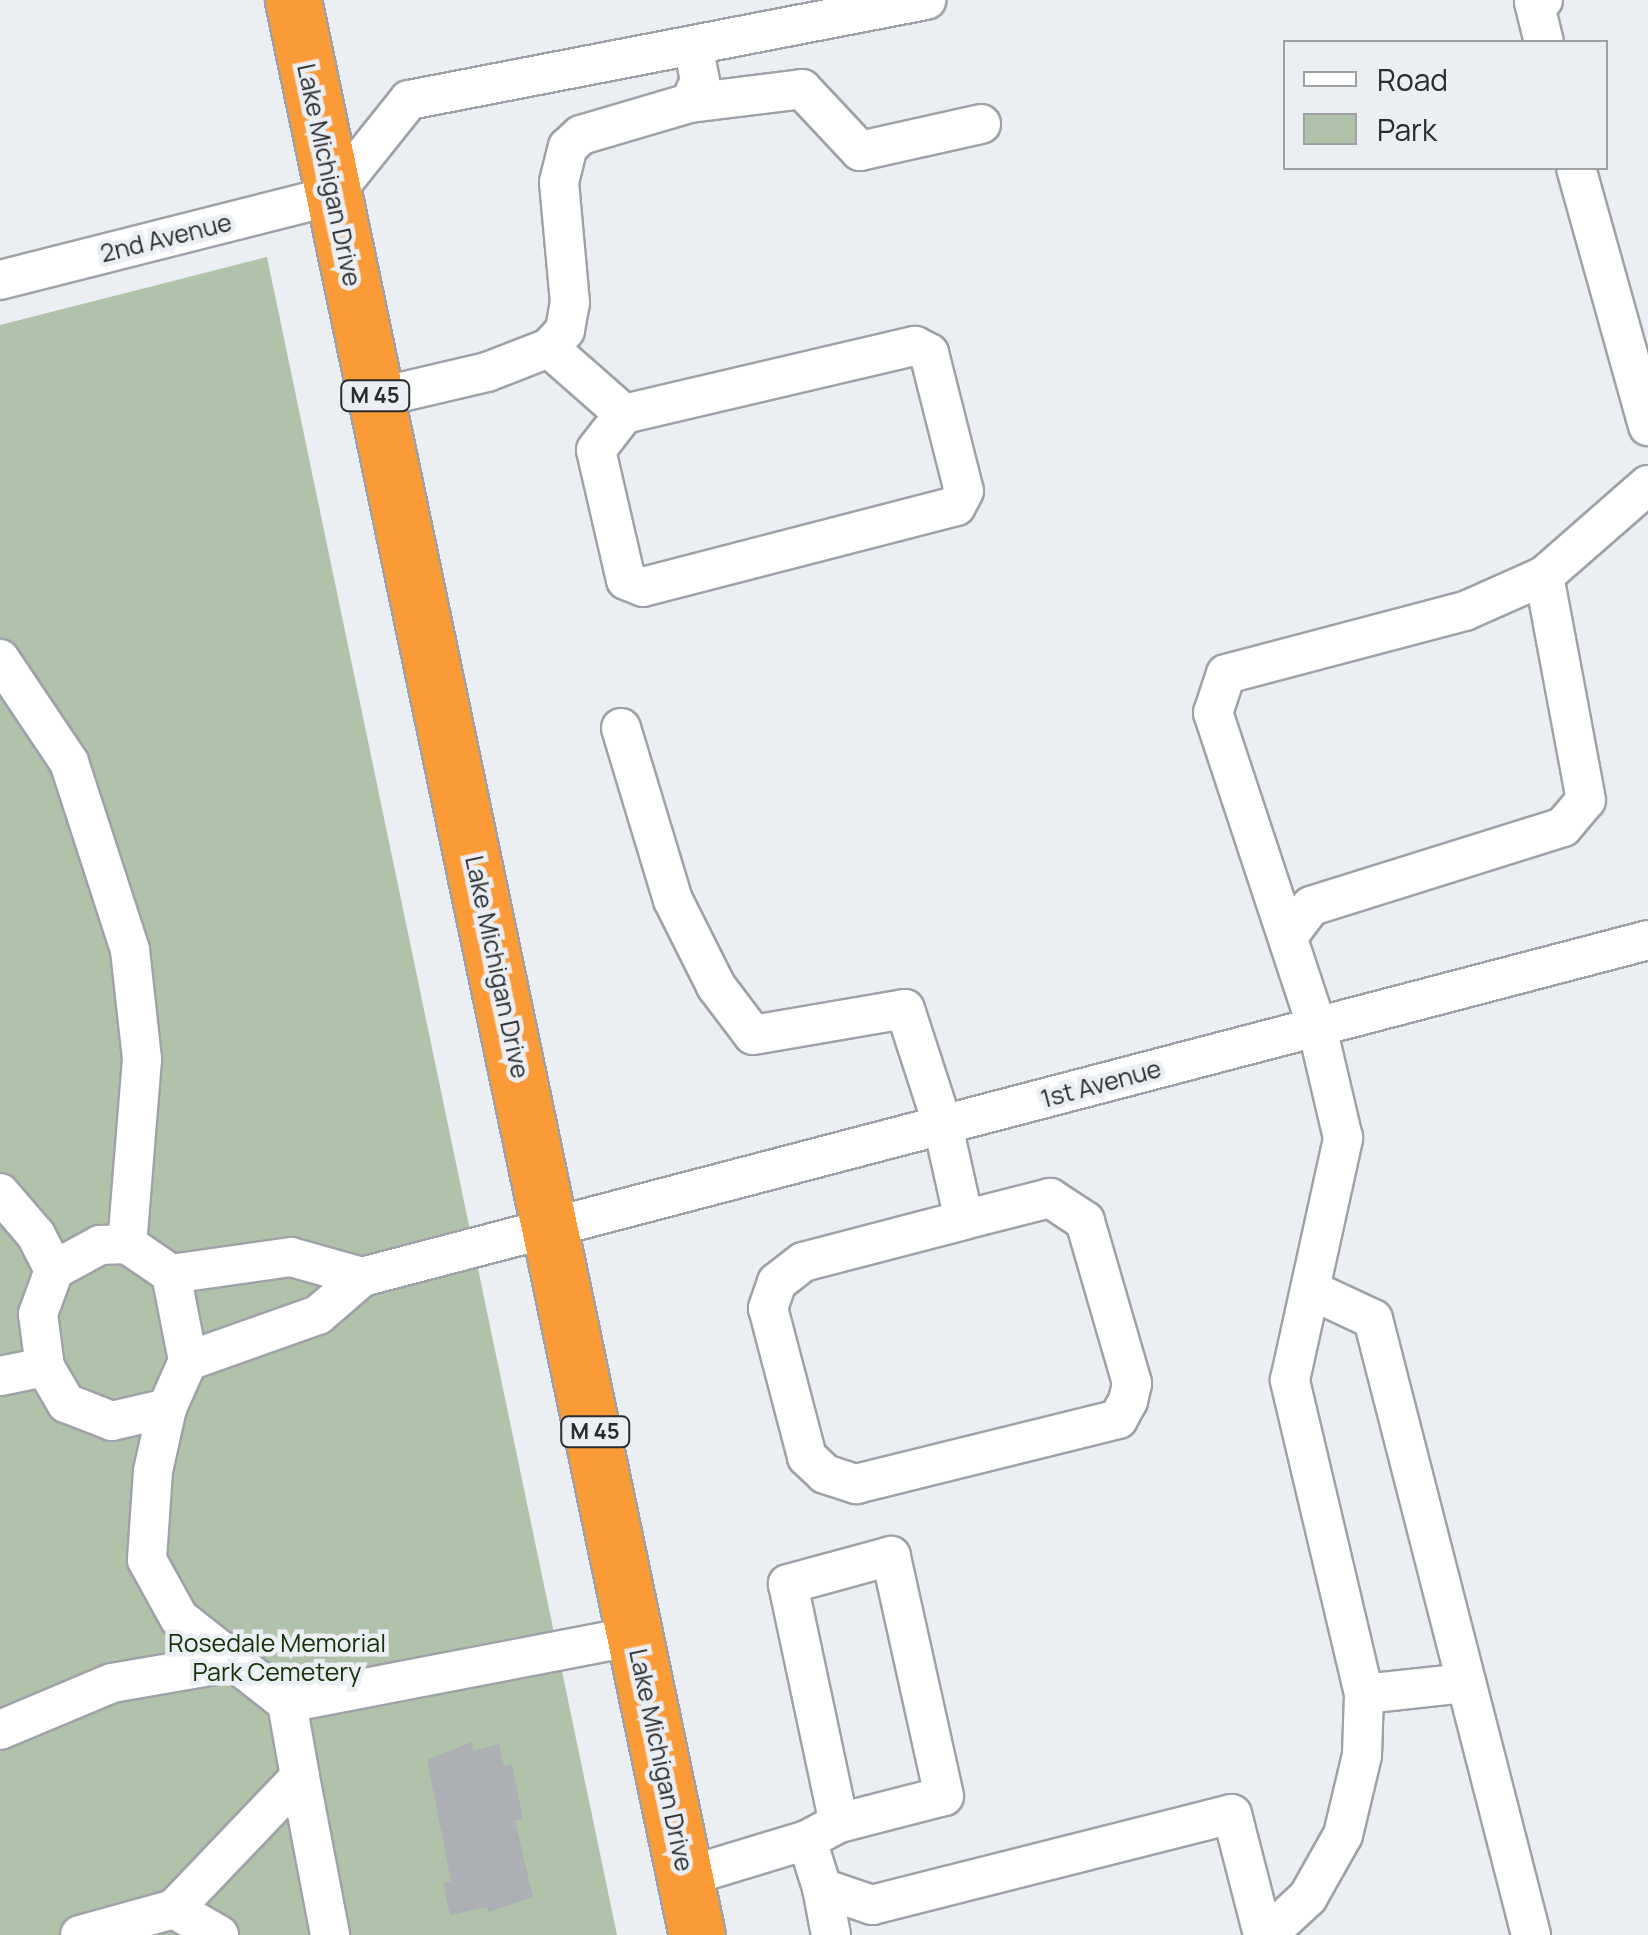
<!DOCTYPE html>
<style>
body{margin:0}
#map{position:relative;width:1648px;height:1935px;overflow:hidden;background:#ebeff4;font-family:Manrope,sans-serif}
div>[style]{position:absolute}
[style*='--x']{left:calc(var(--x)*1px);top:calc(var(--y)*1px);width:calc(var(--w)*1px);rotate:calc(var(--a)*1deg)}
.green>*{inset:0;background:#b1c2ab}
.building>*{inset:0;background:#acafb4}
.roads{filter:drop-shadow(2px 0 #9ea2a7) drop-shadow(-2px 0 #9ea2a7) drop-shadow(0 2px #9ea2a7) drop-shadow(0 -2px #9ea2a7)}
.minor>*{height:38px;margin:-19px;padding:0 19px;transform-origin:19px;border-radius:19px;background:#fff}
.highway>*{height:55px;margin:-27.5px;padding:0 27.5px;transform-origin:27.5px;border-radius:27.5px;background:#fb9b37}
span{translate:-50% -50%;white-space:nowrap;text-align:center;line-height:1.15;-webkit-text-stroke:9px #ebeff4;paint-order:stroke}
.shield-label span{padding:2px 8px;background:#ebeff4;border:2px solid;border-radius:8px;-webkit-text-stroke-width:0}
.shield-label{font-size:22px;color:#2a2b2d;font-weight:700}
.street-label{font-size:25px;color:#2a2b2d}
.park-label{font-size:25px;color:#153106}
.legend{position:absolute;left:1283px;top:40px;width:325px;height:130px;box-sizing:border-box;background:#ebeff4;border:2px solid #9ea1a4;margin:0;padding:12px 18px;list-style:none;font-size:30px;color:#2a2b2d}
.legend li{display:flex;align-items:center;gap:20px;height:50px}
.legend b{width:50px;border:2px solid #9ea1a4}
</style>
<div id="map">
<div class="green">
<i style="clip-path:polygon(267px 257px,617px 1935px,0 1935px,0 325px)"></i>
</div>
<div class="building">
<i style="clip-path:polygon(472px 1742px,473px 1751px,499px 1744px,504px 1766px,512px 1764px,523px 1819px,515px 1821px,533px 1897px,488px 1912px,487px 1907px,450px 1915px,443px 1883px,451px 1881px,427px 1760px)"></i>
</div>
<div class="roads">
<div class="minor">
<i style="--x:1543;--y:0;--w:9;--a:167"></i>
<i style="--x:1534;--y:2;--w:41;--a:76"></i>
<i style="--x:690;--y:103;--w:113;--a:-7.1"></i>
<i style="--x:802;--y:89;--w:85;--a:46.9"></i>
<i style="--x:860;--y:151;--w:124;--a:-12.6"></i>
<i style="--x:1576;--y:168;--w:268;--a:74.4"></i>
<i style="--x:0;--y:280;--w:342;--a:-14.2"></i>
<i style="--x:332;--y:196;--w:123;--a:-51.3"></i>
<i style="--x:409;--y:100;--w:527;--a:-10.95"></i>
<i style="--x:549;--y:348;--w:100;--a:41.3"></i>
<i style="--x:624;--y:414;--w:299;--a:-13.2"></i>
<i style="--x:915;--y:346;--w:16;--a:27"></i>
<i style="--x:929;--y:353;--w:142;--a:75.8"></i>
<i style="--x:964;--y:491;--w:17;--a:118"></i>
<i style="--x:956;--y:506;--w:323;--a:165.5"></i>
<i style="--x:643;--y:587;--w:18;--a:-158"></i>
<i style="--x:626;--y:580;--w:133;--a:-103"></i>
<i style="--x:596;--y:450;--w:46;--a:-52.1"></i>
<i style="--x:376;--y:398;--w:114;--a:-13.2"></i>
<i style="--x:487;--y:372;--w:66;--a:-21.2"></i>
<i style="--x:549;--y:348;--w:24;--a:-48"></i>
<i style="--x:565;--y:330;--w:27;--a:-80"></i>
<i style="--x:570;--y:303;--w:121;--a:-95.2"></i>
<i style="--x:559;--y:182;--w:36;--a:-76"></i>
<i style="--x:568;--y:147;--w:18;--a:-43"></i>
<i style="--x:581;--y:135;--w:114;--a:-16.4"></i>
<i style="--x:690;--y:103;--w:24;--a:-66"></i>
<i style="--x:700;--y:81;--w:36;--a:-101"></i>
<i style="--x:0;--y:659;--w:124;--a:56.2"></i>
<i style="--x:69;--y:762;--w:198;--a:72"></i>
<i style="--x:130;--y:950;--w:110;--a:83.7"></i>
<i style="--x:142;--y:1059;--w:186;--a:94.6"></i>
<i style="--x:127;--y:1244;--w:53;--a:34.3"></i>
<i style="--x:171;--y:1274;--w:89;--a:78.9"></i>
<i style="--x:188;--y:1361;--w:51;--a:114.1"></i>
<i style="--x:167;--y:1408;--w:65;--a:102.5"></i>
<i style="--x:153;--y:1471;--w:89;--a:93.9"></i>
<i style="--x:147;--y:1560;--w:66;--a:61.1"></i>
<i style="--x:179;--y:1618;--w:137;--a:38.2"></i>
<i style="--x:287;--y:1703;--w:75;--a:80"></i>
<i style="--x:300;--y:1777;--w:182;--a:133.7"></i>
<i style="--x:174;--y:1909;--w:52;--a:30"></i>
<i style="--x:621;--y:728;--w:180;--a:73.2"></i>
<i style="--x:673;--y:900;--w:96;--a:63.4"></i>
<i style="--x:716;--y:986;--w:61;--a:52.9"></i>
<i style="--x:753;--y:1035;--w:154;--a:-9.7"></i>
<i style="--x:905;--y:1009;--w:123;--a:72"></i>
<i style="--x:943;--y:1126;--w:96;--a:77.4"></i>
<i style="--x:964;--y:1220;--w:166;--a:165.4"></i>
<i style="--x:803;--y:1262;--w:33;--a:142"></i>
<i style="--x:777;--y:1282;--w:28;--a:109"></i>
<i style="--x:768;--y:1308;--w:154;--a:75.3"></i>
<i style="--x:807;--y:1457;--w:25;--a:43"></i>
<i style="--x:825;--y:1474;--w:33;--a:18"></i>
<i style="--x:856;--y:1484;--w:270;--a:-13.9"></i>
<i style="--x:1118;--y:1419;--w:21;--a:-61"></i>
<i style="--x:1128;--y:1401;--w:18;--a:-77"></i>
<i style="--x:1132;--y:1383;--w:169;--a:-106.2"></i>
<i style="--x:1085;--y:1221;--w:42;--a:-146.7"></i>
<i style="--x:1050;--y:1198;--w:89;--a:165.7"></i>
<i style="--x:1289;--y:935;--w:36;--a:-53"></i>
<i style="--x:1311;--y:906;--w:264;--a:-17.4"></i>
<i style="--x:1563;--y:827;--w:35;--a:-50"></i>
<i style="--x:1586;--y:800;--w:228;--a:-100.6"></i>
<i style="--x:0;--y:1193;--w:55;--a:49.4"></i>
<i style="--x:36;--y:1235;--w:39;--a:63"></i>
<i style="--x:127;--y:1244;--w:27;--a:178"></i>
<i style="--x:100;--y:1245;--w:52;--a:151.5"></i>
<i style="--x:54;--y:1270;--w:47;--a:110"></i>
<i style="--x:38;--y:1314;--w:53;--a:82.5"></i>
<i style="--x:45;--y:1367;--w:42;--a:59.7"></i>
<i style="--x:66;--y:1403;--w:49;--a:21.4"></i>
<i style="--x:112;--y:1421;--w:57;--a:-13.3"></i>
<i style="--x:171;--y:1274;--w:121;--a:-8.1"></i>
<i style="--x:291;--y:1257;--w:74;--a:15.7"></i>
<i style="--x:1313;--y:1291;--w:66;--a:25"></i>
<i style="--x:1373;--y:1319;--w:636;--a:75.61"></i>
<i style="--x:188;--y:1361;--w:138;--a:-19.5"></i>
<i style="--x:318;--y:1315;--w:58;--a:-40.8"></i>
<i style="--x:362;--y:1277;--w:1329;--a:-14.68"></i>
<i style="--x:0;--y:1376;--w:46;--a:-11.3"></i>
<i style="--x:1364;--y:1694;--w:103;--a:-6.2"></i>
<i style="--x:287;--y:1703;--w:355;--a:-10.9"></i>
<i style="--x:0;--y:1730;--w:121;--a:-22.8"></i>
<i style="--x:112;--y:1683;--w:124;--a:-9.8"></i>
<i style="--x:300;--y:1777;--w:161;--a:79.2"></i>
<i style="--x:807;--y:1840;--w:36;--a:-28"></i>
<i style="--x:839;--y:1823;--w:108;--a:-14.4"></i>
<i style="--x:944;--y:1796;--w:246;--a:-102.5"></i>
<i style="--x:891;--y:1556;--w:107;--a:164.8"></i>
<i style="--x:788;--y:1584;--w:244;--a:78"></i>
<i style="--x:685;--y:1877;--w:127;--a:-16.9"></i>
<i style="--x:807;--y:1840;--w:50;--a:72.6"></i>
<i style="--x:822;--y:1888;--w:53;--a:18.8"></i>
<i style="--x:872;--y:1905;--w:371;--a:-14.2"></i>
<i style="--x:1232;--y:1814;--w:125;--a:75.6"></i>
<i style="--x:822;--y:1888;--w:48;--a:79.2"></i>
<i style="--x:80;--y:1935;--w:98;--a:-15.5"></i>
<i style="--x:1267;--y:1935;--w:56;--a:-42.8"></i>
<i style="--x:1308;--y:1897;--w:71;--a:-60.6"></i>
<i style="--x:1343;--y:1835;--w:82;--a:-76.6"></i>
<i style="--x:1362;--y:1755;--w:61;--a:-88.1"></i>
<i style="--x:1364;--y:1694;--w:323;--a:-103.3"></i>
<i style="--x:1290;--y:1380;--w:248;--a:-77.6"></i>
<i style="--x:1343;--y:1138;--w:114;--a:-103.2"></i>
<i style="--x:1317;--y:1027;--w:331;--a:-108.3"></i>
<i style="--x:1213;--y:713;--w:41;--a:-71.6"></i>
<i style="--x:1226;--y:674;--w:247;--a:-14.8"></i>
<i style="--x:1465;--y:611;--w:86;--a:-23.9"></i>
<i style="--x:1544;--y:576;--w:138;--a:-41.2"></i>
</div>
<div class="highway">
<i style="--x:293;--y:0;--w:1977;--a:78.21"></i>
</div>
</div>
<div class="shield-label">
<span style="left:375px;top:396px">M 45</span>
<span style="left:595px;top:1432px">M 45</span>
</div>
<div class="street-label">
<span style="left:329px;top:175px;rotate:78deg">Lake Michigan Drive</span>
<span style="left:166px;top:238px;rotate:-14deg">2nd Avenue</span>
<span style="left:497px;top:967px;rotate:78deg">Lake Michigan Drive</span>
<span style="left:1101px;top:1084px;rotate:-15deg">1st Avenue</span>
<span style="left:661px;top:1760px;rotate:78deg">Lake Michigan Drive</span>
</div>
<div class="park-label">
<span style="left:277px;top:1658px">Rosedale Memorial<br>Park Cemetery</span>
</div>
<ul class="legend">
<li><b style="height:12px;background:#fff"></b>Road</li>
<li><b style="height:28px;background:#b1c2ab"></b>Park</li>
</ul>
</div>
